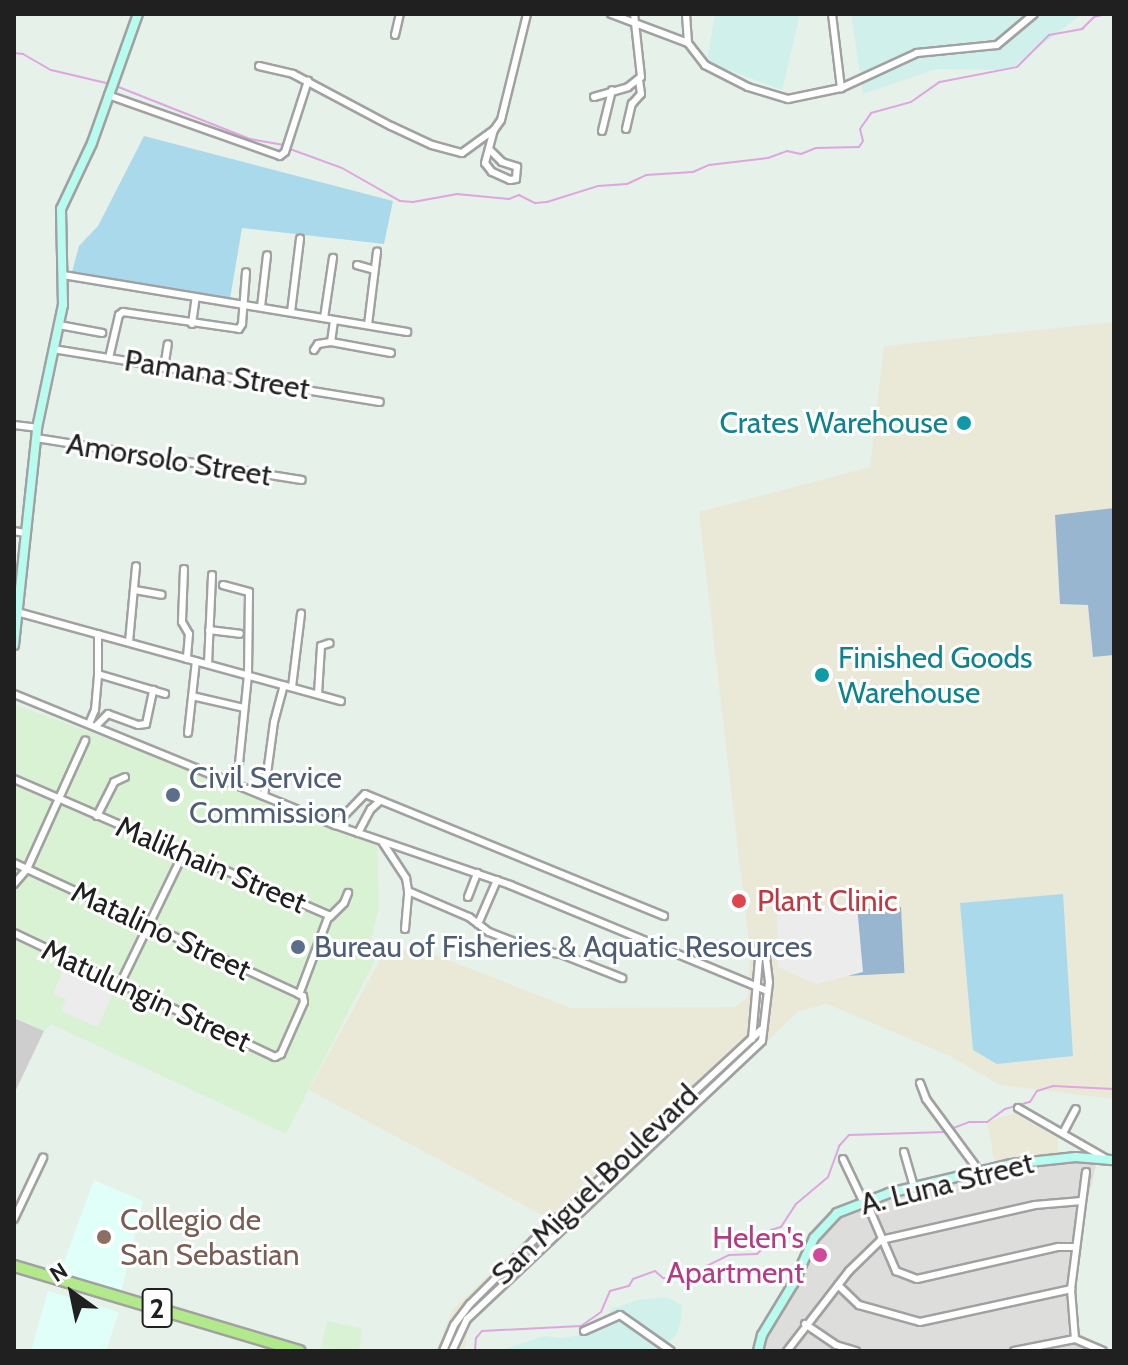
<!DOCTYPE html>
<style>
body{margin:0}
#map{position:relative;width:1128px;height:1365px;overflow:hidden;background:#e6f1ea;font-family:Cabin,sans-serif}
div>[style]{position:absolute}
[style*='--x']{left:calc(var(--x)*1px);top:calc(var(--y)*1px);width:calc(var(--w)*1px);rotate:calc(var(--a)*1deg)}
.residential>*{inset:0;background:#dddedc}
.commercial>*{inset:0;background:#daf2d4}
.industrial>*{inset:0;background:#eae9d7}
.education>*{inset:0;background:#e0fff8}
.religious>*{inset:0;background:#cecece}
.farmland>*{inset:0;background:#d0f0eb}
.grass>*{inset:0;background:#aad9ec}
.forest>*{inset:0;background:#99b6d1;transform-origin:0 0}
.parking>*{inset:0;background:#ececec}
.stream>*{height:2px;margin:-1px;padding:0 1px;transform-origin:1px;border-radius:1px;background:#dfa5df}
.roads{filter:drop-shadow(2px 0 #a1a1a1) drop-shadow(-2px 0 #a1a1a1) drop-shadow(0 2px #a1a1a1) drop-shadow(0 -2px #a1a1a1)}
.street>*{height:6px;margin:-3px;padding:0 3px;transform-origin:3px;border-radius:3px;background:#fff}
.secondary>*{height:8px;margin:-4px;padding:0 4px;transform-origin:4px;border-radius:4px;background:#b8fcf0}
.highway>*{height:10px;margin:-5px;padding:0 5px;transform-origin:5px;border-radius:5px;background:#b2ea8b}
.dots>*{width:22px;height:22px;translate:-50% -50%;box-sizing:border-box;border:4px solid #fff;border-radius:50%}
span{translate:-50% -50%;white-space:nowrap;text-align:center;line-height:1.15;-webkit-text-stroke:6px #fff;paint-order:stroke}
.shield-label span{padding:2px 6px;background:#fff;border:2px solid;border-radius:6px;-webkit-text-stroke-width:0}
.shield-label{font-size:28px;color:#202020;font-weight:700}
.street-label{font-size:30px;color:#202020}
.culture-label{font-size:30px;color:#0d838f}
.right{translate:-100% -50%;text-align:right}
.left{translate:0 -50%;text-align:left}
.service-label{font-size:30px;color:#4e5e75}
.health-label{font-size:30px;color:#be3a42}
.education-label{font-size:30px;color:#785e54}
.hotel-label{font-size:30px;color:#b23c85}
.frame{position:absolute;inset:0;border:16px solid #202020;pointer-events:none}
.north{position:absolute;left:32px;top:1253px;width:80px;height:80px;-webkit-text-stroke:6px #fff;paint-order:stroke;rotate:327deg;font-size:22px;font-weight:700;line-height:32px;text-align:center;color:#202020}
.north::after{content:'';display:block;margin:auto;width:28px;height:36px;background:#202020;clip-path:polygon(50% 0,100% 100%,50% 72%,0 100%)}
</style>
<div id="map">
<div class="residential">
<i style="clip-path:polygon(1086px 1159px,1096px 1165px,1086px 1207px,1074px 1302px,1080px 1334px,1112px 1351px,759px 1351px,809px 1250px,830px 1222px,848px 1211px,863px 1203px,1038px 1161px)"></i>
</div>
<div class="commercial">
<i style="clip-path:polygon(14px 704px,377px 839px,379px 907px,369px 949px,377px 956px,286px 1134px,51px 1024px,44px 1031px,14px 1017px)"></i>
<i style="clip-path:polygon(327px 1321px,362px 1328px,359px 1351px,321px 1348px)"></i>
</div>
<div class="industrial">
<i style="clip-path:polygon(1114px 322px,1114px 1099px,1000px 1085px,948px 1055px,827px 1004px,799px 1011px,631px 1173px,468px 1322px,465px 1351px,436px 1351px,453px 1309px,548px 1218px,309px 1090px,382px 956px,400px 949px,430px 953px,571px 1008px,734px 1007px,748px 997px,750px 954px,699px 512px,870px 467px,884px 346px)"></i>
<i style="clip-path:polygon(1014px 1113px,1058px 1138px,1058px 1158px,995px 1164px,987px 1122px)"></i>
</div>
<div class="education">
<i style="clip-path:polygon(94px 1180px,143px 1201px,121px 1293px,60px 1273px)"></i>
<i style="clip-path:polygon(48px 1291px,119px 1312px,106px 1351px,31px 1351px)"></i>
</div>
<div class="religious">
<i style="clip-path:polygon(14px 1018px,44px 1031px,14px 1094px)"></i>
</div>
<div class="farmland">
<i style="clip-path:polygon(715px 14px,800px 14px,782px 90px,707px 62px)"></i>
<i style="clip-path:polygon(851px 14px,1082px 14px,1009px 70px,936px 69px,863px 94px)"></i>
<i style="clip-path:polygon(666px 1297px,682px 1305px,681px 1320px,676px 1336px,659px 1351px,499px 1351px,544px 1336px,561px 1338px,587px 1334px,605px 1325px,611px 1309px,638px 1300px)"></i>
</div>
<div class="grass">
<i style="clip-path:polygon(144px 136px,393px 201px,384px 244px,242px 228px,230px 299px,72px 272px,79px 246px,98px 226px)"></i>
<i style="clip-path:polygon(1063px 894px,1073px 1056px,997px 1064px,973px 1050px,960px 903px)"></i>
</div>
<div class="forest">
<i style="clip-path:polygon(1114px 508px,1114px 655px,1093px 657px,1088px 605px,1060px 604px,1055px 515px)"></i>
<i style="left:901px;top:907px;width:66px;height:55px;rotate:87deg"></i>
</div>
<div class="parking">
<i style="clip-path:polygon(857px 906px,863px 972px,816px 984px,778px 967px,777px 912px)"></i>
<i style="clip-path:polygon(64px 968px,114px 990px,98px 1027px,61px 1011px,66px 999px,53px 994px)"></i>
</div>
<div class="stream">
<i style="--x:14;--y:53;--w:9;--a:6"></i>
<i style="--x:23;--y:54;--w:32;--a:30"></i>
<i style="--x:51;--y:70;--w:61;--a:13.3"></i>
<i style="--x:116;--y:86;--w:144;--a:21.6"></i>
<i style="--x:250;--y:139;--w:36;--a:10"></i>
<i style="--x:290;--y:149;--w:55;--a:20.1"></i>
<i style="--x:342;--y:168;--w:67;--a:29.6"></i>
<i style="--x:400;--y:201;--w:13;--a:4"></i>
<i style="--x:413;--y:202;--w:45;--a:-10.3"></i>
<i style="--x:457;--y:194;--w:52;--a:5.5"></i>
<i style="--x:509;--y:199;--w:11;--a:-22"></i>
<i style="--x:519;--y:195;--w:18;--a:27"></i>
<i style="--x:535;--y:203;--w:12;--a:-5"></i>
<i style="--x:547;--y:202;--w:53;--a:-17.4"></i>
<i style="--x:598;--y:186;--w:29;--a:-4"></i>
<i style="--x:627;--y:184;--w:21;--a:-25"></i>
<i style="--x:646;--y:175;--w:47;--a:-3.7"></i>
<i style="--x:693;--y:172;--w:17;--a:-24"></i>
<i style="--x:709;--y:165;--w:59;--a:-6.8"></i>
<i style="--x:768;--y:158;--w:20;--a:-20"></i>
<i style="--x:787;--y:151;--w:14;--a:12"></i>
<i style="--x:801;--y:154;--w:16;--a:-22"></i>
<i style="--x:816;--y:148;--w:43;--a:-1.3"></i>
<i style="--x:859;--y:147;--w:7;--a:-56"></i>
<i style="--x:863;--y:141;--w:12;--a:-104"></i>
<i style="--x:860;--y:129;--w:19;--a:-55"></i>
<i style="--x:871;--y:113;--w:41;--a:-15.4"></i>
<i style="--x:911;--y:102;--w:35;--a:-35"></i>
<i style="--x:940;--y:82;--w:78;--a:-11"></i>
<i style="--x:1017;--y:67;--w:45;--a:-45"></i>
<i style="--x:1049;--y:35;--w:34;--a:-10"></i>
<i style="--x:1082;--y:29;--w:17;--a:-45"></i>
<i style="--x:1094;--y:17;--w:12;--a:-14"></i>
<i style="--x:951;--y:1129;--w:19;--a:-21"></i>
<i style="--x:969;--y:1122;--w:18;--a:0"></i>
<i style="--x:987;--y:1122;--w:22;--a:-36"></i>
<i style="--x:1005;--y:1109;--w:26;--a:-16"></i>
<i style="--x:1030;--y:1102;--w:13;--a:-58"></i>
<i style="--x:1037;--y:1091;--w:17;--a:-17"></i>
<i style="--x:1053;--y:1086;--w:61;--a:2.8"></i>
<i style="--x:475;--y:1351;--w:13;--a:-86"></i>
<i style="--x:476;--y:1338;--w:9;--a:-49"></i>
<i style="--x:482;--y:1331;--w:99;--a:-2.9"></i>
<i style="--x:581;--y:1326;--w:24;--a:-35"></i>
<i style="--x:601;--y:1312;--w:23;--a:-67"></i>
<i style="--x:610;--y:1291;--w:20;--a:-15"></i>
<i style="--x:629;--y:1286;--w:8;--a:-60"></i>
<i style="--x:633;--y:1279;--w:23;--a:-20"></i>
<i style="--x:655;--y:1271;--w:11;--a:41"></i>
<i style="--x:663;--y:1278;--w:19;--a:0"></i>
<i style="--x:682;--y:1278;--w:52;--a:-26.1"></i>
<i style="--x:729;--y:1255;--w:28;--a:-2"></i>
<i style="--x:757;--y:1254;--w:13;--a:-42"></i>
<i style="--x:767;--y:1245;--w:16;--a:-75"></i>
<i style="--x:771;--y:1230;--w:10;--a:-17"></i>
<i style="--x:781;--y:1227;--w:27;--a:-57"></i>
<i style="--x:796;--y:1204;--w:42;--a:-40.2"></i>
<i style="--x:828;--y:1177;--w:33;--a:-70"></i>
<i style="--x:839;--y:1146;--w:15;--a:-48"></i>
<i style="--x:849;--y:1135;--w:96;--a:-1.8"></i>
</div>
<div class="roads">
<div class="street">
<i style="--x:611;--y:14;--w:82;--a:20.6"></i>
<i style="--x:686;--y:14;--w:29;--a:86"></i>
<i style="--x:688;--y:43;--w:28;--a:52"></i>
<i style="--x:705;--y:65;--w:48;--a:27.1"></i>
<i style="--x:748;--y:87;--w:42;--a:16.7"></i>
<i style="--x:788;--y:99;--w:54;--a:-11.7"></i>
<i style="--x:841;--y:88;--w:84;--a:-24.7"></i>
<i style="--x:917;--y:53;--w:80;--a:-5.7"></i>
<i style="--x:997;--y:45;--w:48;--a:-40"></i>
<i style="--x:832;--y:14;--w:75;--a:83.1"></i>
<i style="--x:395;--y:35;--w:22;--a:-77"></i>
<i style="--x:259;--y:66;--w:35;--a:13"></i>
<i style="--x:293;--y:74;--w:111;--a:28"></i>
<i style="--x:391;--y:126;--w:45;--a:24.9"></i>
<i style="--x:432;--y:145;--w:31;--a:15"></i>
<i style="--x:462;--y:153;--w:39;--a:-36"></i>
<i style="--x:494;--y:130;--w:12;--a:-55"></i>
<i style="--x:501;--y:120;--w:109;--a:-76.2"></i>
<i style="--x:108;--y:95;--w:182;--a:19.5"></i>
<i style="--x:280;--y:156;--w:6;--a:-39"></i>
<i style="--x:285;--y:152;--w:75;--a:-72.1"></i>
<i style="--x:594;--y:97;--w:35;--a:-16"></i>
<i style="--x:628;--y:87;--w:16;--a:-38"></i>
<i style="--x:641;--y:77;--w:63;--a:-96.3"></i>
<i style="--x:626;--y:129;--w:26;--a:-77"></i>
<i style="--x:632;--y:104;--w:13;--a:-48"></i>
<i style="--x:641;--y:94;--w:15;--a:-98"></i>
<i style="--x:602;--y:131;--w:42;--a:-76.3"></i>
<i style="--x:489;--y:149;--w:18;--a:45"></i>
<i style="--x:502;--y:162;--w:16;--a:18"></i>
<i style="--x:517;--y:167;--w:12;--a:95"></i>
<i style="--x:516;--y:179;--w:6;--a:171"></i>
<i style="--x:510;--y:180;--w:20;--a:-156"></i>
<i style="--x:492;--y:172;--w:11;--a:-128"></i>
<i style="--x:485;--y:163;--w:34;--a:-75"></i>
<i style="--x:357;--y:265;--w:18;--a:16"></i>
<i style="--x:63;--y:275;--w:349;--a:9.4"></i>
<i style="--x:261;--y:307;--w:52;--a:-83.4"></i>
<i style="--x:291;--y:312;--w:74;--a:-83"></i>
<i style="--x:324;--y:318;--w:61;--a:-81.5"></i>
<i style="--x:192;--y:324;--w:27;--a:-82"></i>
<i style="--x:59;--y:325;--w:44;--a:10.5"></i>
<i style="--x:368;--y:325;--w:74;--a:-83"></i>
<i style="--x:331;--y:342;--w:61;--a:10.4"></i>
<i style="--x:53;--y:349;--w:331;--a:9.2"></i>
<i style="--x:314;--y:350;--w:7;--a:-56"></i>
<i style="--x:318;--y:344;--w:13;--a:-9"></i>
<i style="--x:331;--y:342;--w:22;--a:-82"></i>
<i style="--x:109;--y:358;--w:44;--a:-76.9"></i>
<i style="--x:119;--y:315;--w:5;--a:-37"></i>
<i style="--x:123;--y:312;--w:117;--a:8.3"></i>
<i style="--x:239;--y:329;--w:6;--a:-59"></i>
<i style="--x:242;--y:324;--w:52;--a:-85.6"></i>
<i style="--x:164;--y:368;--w:24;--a:-81"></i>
<i style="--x:14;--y:425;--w:23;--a:7"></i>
<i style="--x:36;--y:438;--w:269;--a:9"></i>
<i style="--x:14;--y:531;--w:11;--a:10"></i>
<i style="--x:184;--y:569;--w:53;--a:92.2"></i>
<i style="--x:182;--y:622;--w:14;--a:60"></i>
<i style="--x:189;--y:634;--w:25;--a:95"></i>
<i style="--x:223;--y:585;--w:27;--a:15"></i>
<i style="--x:249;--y:592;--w:83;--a:90.7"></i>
<i style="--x:248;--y:675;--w:88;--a:95.8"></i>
<i style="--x:135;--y:590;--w:27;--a:10"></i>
<i style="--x:17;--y:612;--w:336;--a:15.4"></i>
<i style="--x:209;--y:630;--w:31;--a:7"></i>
<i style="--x:98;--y:634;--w:40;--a:90"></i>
<i style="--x:98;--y:674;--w:70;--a:16.6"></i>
<i style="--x:129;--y:642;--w:76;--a:-84.7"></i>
<i style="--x:208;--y:664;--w:89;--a:-87.4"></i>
<i style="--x:292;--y:687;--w:74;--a:-83"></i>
<i style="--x:14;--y:694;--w:347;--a:22.2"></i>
<i style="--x:335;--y:825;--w:185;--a:18.9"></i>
<i style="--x:510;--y:885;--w:278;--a:22.4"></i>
<i style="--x:318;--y:694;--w:48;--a:-86.4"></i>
<i style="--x:321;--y:646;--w:9;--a:-18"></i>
<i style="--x:192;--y:696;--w:53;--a:13"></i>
<i style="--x:89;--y:724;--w:15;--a:-67"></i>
<i style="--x:95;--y:710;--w:36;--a:-85"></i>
<i style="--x:96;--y:726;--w:17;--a:-45"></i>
<i style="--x:108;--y:714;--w:32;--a:20"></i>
<i style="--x:138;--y:725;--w:8;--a:-7"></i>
<i style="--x:146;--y:724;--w:35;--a:-78"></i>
<i style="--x:188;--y:733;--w:72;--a:-83.7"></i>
<i style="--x:14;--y:779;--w:343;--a:23.4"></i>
<i style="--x:329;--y:915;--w:85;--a:110.6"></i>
<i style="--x:264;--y:796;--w:75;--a:-82.3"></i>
<i style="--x:274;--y:722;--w:38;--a:-75"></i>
<i style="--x:97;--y:816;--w:38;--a:-63"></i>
<i style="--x:114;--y:782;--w:12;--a:-24"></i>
<i style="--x:335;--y:825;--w:43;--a:-45.9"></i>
<i style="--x:365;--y:794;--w:323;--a:22.2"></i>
<i style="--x:358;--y:833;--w:27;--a:-62"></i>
<i style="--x:371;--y:809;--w:12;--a:-42"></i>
<i style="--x:383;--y:843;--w:42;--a:56.7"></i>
<i style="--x:406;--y:878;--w:13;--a:81"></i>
<i style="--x:408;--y:891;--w:66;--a:23.1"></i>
<i style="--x:469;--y:917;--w:25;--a:37"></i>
<i style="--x:489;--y:932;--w:49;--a:21.4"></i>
<i style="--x:535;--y:950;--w:26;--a:9"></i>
<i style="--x:561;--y:954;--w:66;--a:21.5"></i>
<i style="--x:14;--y:863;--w:318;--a:24.7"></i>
<i style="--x:303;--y:996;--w:6;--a:81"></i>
<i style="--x:304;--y:1002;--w:57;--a:113.9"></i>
<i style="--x:281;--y:1054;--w:7;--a:153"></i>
<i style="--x:275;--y:1057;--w:289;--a:-154.6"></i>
<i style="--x:14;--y:884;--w:20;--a:-49"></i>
<i style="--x:27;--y:869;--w:141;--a:-65.6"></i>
<i style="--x:468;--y:897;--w:26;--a:-69"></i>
<i style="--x:330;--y:917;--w:20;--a:-45"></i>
<i style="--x:344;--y:903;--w:11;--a:-68"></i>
<i style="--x:478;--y:924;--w:48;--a:-66.6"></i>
<i style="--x:405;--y:929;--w:38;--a:-85"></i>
<i style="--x:120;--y:984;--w:144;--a:-64.1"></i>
<i style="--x:752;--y:1039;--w:92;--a:-85"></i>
<i style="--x:920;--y:1083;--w:17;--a:69"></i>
<i style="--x:926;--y:1099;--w:89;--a:53.6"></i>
<i style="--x:1018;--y:1108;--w:100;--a:29.9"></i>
<i style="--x:1063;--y:1133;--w:27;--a:-62"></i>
<i style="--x:904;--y:1152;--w:35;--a:74"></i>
<i style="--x:843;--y:1159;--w:47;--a:64.5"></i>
<i style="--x:869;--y:1208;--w:69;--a:66.8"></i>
<i style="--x:896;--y:1271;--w:22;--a:21"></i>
<i style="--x:917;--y:1279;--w:145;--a:-12.8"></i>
<i style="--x:1058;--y:1247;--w:18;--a:0"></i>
<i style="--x:14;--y:1219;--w:68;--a:-64.6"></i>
<i style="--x:838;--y:1285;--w:29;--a:44"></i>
<i style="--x:859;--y:1305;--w:63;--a:15.6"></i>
<i style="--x:920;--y:1322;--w:155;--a:-12.3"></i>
<i style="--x:805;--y:1324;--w:37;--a:34"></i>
<i style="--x:836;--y:1345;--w:21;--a:17"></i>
<i style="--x:584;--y:1331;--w:39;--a:-24"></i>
<i style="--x:620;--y:1315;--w:62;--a:35.2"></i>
<i style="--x:1075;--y:1339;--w:50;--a:-94.6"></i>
<i style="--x:1071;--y:1289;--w:118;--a:-82.7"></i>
<i style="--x:443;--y:1351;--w:28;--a:-67"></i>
<i style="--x:454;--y:1325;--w:26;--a:-53"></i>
<i style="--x:470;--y:1304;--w:89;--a:-45"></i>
<i style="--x:533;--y:1241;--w:311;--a:-42.8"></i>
<i style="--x:452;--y:1351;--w:35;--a:-65"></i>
<i style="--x:467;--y:1319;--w:405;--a:-43.3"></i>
<i style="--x:762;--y:1041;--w:59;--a:-83.2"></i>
<i style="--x:769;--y:982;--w:24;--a:-97"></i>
<i style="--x:766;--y:958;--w:13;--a:-119"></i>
<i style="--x:787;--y:1351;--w:101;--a:-52.2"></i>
<i style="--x:849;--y:1271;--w:45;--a:-44.1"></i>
<i style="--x:881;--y:1240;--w:158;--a:-12.8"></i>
<i style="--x:1035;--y:1205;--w:47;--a:-4.9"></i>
<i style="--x:1014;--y:1351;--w:62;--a:-11.1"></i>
<i style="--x:1075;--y:1339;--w:30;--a:23"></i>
</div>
<div class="secondary">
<i style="--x:14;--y:645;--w:218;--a:-83.9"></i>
<i style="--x:37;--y:428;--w:126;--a:-78.1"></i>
<i style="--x:63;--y:305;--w:96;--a:-91.2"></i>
<i style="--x:61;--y:209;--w:73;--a:-64.8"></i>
<i style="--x:92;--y:143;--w:137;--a:-70.4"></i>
<i style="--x:758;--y:1351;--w:16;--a:-76"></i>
<i style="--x:762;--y:1335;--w:60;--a:-58.7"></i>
<i style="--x:793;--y:1284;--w:51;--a:-65.5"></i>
<i style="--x:814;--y:1238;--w:34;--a:-47"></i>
<i style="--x:837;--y:1213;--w:56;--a:-21"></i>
<i style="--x:889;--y:1193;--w:125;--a:-13.4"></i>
<i style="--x:1011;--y:1164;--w:65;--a:-6.1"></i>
<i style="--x:1076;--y:1157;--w:38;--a:5"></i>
</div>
<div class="highway">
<i style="--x:14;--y:1266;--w:298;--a:16.6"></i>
</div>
</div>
<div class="dots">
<i style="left:964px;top:423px;background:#0f9aa8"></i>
<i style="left:822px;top:675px;background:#0f9aa8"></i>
<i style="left:173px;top:795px;background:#5c6f8a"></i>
<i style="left:739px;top:901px;background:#e0444e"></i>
<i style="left:298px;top:947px;background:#5c6f8a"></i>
<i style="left:104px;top:1237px;background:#8d6e63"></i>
<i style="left:820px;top:1255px;background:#d1479c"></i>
</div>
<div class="shield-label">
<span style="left:157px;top:1308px">2</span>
</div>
<div class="street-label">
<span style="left:217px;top:375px;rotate:9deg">Pamana Street</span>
<span style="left:169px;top:460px;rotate:9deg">Amorsolo Street</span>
<span style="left:211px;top:865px;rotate:23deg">Malikhain Street</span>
<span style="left:161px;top:931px;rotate:25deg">Matalino Street</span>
<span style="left:146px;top:996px;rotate:25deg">Matulungin Street</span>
<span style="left:947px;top:1184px;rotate:-14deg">A. Luna Street</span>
<span style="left:595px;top:1185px;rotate:-44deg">San Miguel Boulevard</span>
</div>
<div class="culture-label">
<span class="right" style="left:948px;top:423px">Crates Warehouse</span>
<span class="left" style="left:838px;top:675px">Finished Goods<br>Warehouse</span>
</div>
<div class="service-label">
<span class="left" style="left:189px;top:795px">Civil Service<br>Commission</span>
<span class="left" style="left:314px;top:947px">Bureau of Fisheries &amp; Aquatic Resources</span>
</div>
<div class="health-label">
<span class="left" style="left:757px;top:901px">Plant Clinic</span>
</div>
<div class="education-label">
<span class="left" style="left:120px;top:1237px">Collegio de<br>San Sebastian</span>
</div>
<div class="hotel-label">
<span class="right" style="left:804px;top:1255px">Helen's<br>Apartment</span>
</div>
<div class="frame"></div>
<div class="north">N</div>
</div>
